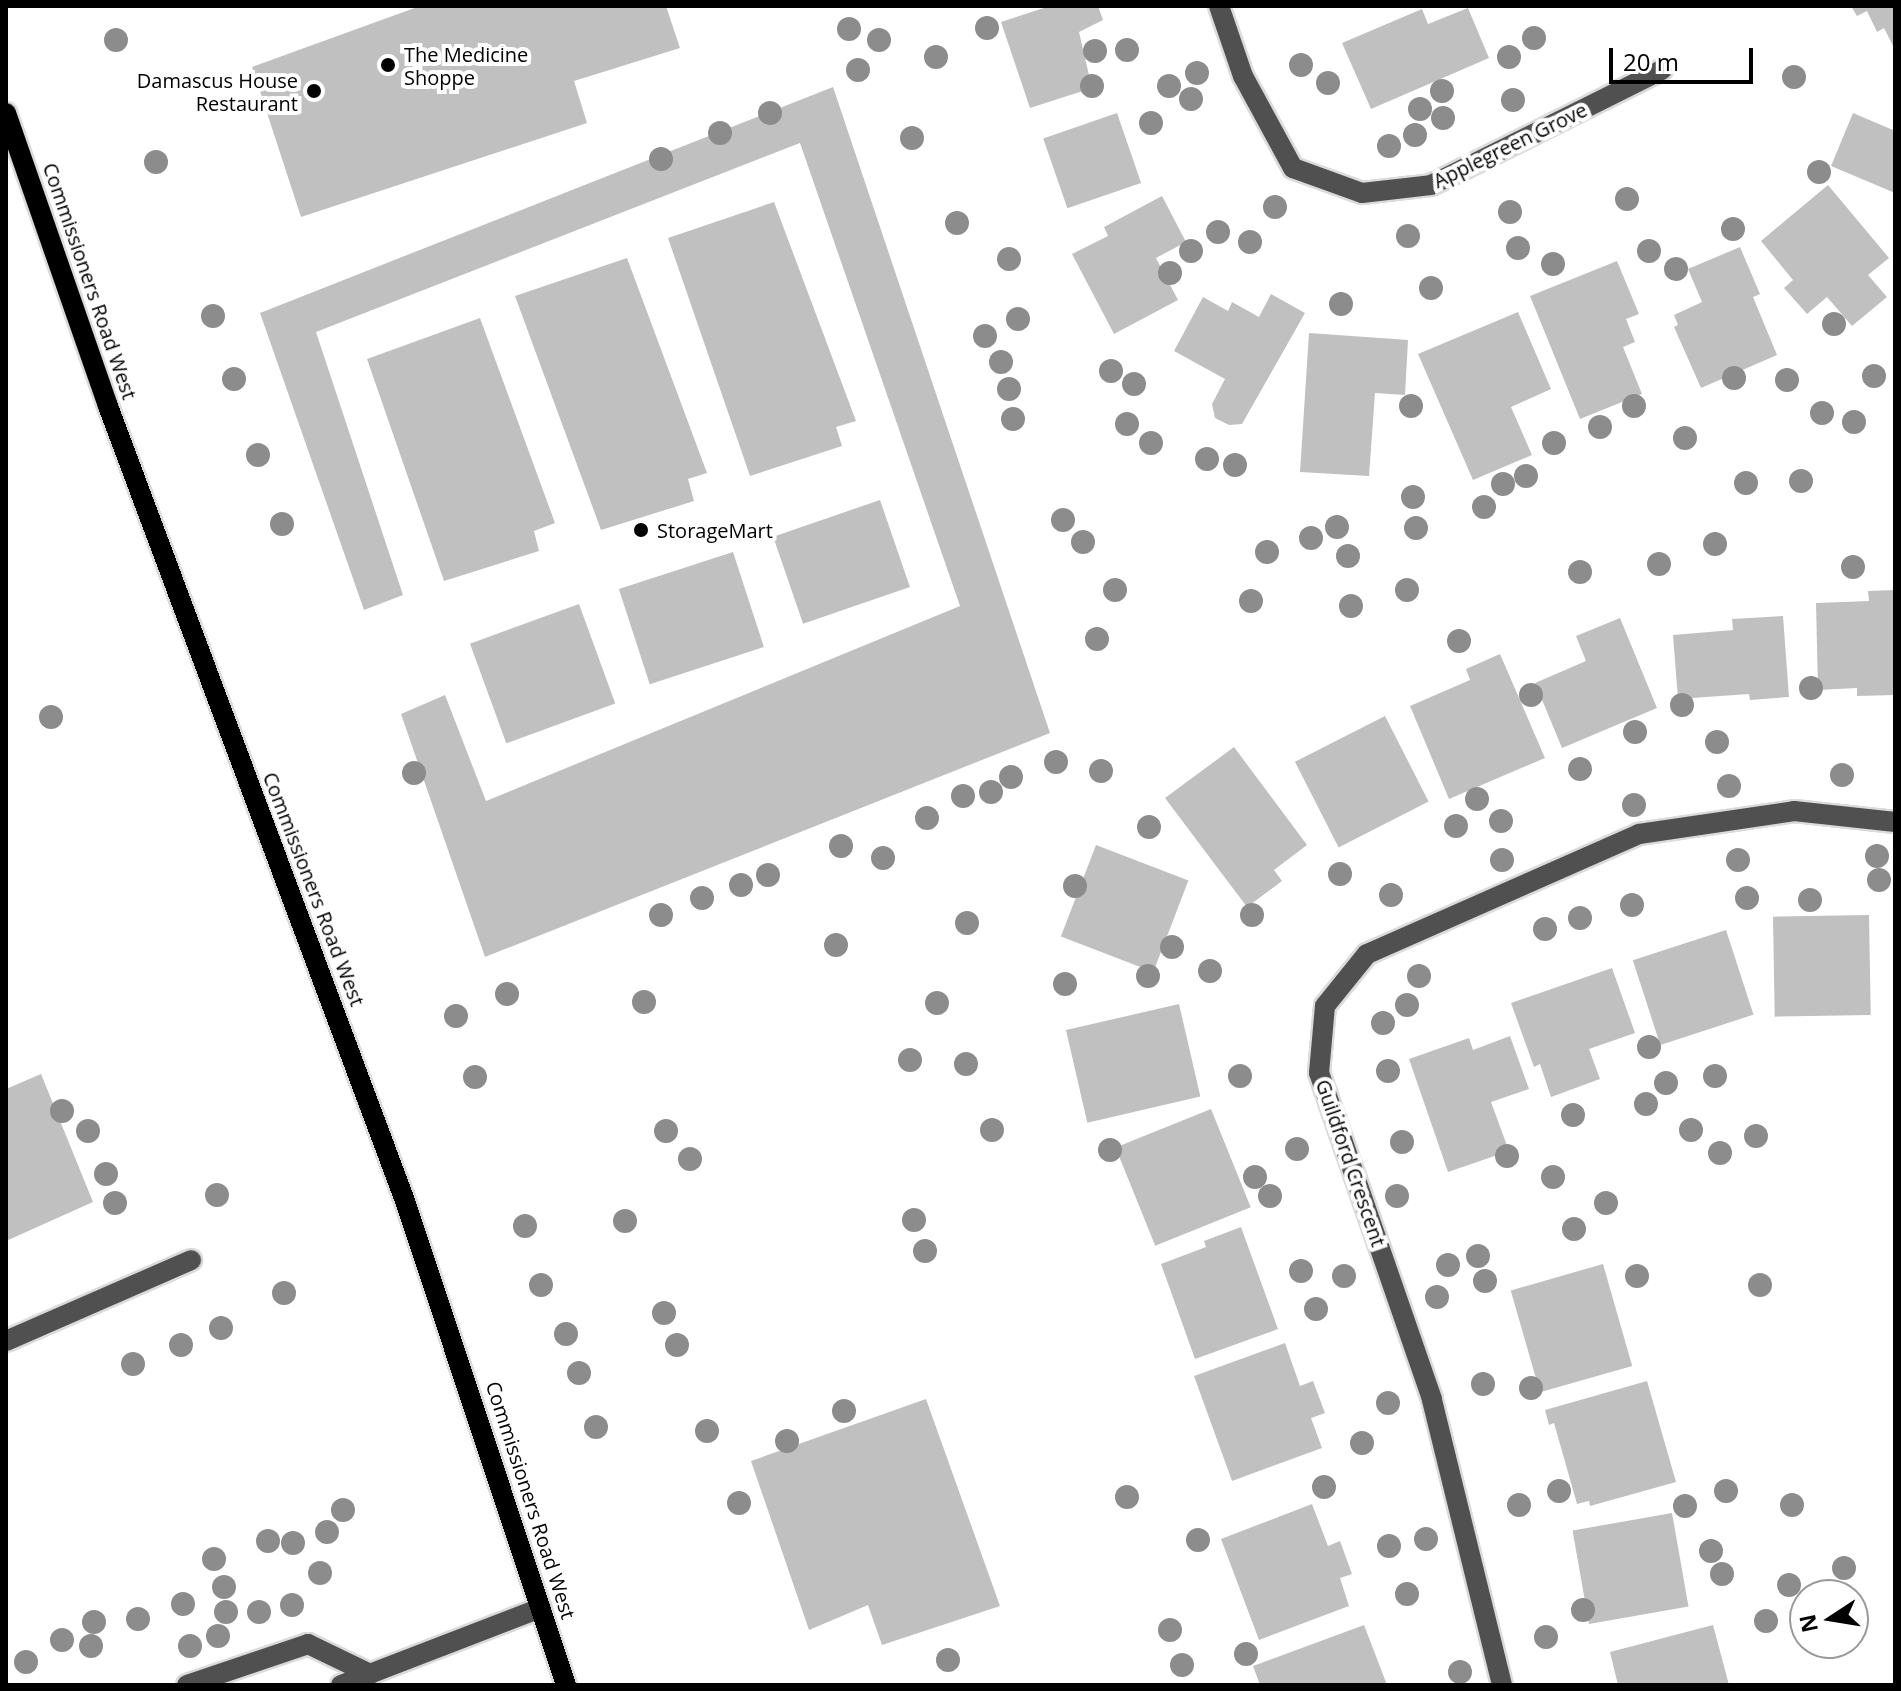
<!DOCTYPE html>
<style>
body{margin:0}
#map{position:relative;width:1901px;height:1691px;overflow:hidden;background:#fff;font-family:"Open Sans",sans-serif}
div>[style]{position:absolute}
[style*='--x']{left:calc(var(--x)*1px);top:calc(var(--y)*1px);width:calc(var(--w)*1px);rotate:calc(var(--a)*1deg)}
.building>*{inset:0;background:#c0c0c0;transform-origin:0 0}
.roads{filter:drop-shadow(2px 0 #dbdbdb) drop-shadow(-2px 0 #dbdbdb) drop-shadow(0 2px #dbdbdb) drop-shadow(0 -2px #dbdbdb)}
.minor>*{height:20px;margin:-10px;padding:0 10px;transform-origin:10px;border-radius:10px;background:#505050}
.major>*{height:20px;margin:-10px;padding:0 10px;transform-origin:10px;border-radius:10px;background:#000}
.trees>*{width:24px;height:24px;margin:-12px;border-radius:50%;background:#8c8c8c}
.dots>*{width:22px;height:22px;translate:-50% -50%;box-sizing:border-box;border:4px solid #fff;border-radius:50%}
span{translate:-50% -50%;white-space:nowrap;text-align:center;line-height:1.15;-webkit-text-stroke:8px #fff;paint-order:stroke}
.poi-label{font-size:20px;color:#000}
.left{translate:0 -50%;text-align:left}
.right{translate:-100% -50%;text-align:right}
.street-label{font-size:20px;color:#000}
.frame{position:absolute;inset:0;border:8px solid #000;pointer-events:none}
.north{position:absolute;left:1789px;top:1579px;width:80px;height:80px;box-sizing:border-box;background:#fff;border:2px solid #999;border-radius:50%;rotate:258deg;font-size:22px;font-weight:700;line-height:32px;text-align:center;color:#000}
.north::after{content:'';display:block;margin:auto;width:28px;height:36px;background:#000;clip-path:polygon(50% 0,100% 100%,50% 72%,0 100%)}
.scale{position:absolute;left:1609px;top:48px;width:144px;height:36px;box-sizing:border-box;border:4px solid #000;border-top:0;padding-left:10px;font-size:24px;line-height:28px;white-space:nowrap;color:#000;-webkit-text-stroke:6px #fff;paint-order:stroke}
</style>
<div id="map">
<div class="building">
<i style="clip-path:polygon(420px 6px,666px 6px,680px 48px,574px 81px,587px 123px,301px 217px,252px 67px)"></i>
<i style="clip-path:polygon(1050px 6px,1098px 6px,1103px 20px,1079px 32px,1092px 88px,1030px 108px,1001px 22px)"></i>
<i style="clip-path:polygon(1851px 6px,1895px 6px,1895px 50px,1884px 28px,1877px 32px,1867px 11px,1857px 16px)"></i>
<i style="clip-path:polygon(1468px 8px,1489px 58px,1371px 109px,1342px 43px,1422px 9px,1428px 24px)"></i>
<i style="clip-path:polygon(833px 87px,1050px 733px,485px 957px,401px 714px,445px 695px,486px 801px,960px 606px,800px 143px,316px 332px,403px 595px,364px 610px,260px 313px)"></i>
<i style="left:1117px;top:113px;width:74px;height:78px;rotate:71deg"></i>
<i style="clip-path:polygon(1853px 113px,1893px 130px,1895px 125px,1895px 193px,1831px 166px)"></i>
<i style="clip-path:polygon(1828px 185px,1889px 258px,1868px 275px,1887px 297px,1852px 326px,1827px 297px,1807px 314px,1784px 288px,1793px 280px,1761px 241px)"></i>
<i style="clip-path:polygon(1162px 196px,1186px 242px,1156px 258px,1178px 300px,1114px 334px,1072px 254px,1108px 236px,1104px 227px)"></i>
<i style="clip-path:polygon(774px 202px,856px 421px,836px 427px,842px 446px,750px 476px,668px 238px)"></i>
<i style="clip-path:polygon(1740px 247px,1760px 294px,1753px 297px,1777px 355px,1701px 388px,1674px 327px,1678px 325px,1674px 315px,1702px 302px,1688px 269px)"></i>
<i style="clip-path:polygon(627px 258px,707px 473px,688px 479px,694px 501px,601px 530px,515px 296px)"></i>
<i style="clip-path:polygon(1617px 261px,1639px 314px,1626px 319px,1635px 342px,1623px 347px,1642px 394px,1580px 419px,1530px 296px)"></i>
<i style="clip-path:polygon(1271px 294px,1305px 313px,1242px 424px,1229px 425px,1215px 418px,1212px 404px,1225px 379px,1174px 351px,1203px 297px,1228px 311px,1232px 302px,1259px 317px)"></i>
<i style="clip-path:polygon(1518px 312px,1551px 389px,1511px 407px,1532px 455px,1473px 480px,1418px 354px)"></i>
<i style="clip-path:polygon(480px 318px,555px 523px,534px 531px,539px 551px,444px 581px,367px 359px)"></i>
<i style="clip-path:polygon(1309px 333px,1408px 340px,1405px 395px,1375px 393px,1369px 476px,1300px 472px)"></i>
<i style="left:880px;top:500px;width:92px;height:113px;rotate:71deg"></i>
<i style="left:733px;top:552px;width:100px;height:120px;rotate:72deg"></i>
<i style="clip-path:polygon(1895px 590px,1895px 695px,1857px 696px,1857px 688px,1818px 690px,1816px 603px,1869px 601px,1868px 591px)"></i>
<i style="left:579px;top:604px;width:106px;height:116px;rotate:70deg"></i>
<i style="clip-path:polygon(1783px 616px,1789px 697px,1750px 700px,1749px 694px,1678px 699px,1673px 635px,1733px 630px,1732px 619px)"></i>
<i style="clip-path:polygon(1620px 618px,1657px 708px,1562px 748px,1535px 683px,1586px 661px,1576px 636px)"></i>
<i style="clip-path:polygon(1500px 654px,1545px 758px,1449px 799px,1410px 706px,1470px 680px,1466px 669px)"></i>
<i style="left:1385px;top:716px;width:96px;height:101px;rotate:63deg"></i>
<i style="clip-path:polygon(1234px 747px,1307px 845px,1274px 870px,1282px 881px,1247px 907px,1165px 798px)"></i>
<i style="left:1096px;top:845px;width:99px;height:98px;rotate:21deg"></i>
<i style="left:1869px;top:915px;width:100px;height:96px;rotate:89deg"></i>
<i style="left:1726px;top:930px;width:89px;height:98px;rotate:72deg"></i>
<i style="clip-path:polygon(1612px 968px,1635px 1033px,1589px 1049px,1600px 1079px,1551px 1097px,1540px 1064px,1534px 1067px,1511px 1003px)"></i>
<i style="left:1179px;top:1004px;width:95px;height:116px;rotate:77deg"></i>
<i style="clip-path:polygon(1510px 1036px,1529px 1089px,1491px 1102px,1509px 1151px,1448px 1172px,1409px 1059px,1469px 1038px,1473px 1050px)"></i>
<i style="clip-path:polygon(41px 1074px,93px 1202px,6px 1241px,6px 1089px)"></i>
<i style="left:1211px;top:1109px;width:106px;height:103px;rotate:68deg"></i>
<i style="clip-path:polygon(1241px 1227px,1278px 1329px,1195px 1359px,1161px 1264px,1206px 1247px,1204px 1241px)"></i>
<i style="left:1603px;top:1264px;width:106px;height:96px;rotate:74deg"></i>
<i style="clip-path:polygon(1285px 1343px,1300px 1386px,1313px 1381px,1325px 1413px,1311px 1418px,1322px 1448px,1232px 1481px,1194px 1376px)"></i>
<i style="clip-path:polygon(1647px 1381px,1676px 1482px,1590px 1506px,1589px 1501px,1577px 1504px,1554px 1423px,1549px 1425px,1545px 1410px)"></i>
<i style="clip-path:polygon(926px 1399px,1000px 1606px,882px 1645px,868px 1605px,809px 1630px,751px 1461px)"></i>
<i style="clip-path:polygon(1312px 1504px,1328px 1546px,1340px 1541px,1352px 1574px,1340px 1578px,1349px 1606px,1259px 1640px,1221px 1539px)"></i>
<i style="left:1672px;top:1513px;width:95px;height:101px;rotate:80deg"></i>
<i style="clip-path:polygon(1364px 1625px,1387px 1685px,1260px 1685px,1253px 1666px)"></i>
<i style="clip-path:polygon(1713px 1625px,1729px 1685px,1618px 1685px,1610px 1652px)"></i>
</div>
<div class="roads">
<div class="minor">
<i style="--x:1219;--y:6;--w:74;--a:71.1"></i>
<i style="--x:1243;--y:76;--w:105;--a:61.5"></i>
<i style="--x:1293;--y:168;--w:73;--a:19.9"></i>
<i style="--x:1362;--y:193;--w:69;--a:-6.6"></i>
<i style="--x:1431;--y:185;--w:258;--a:-26.5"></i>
<i style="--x:6;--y:1341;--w:202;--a:-23.6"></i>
<i style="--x:187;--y:1685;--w:128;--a:-18.7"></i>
<i style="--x:308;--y:1644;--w:69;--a:25.8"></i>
<i style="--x:341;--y:1685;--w:214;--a:-21.1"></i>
<i style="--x:1502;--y:1685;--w:294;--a:-103.8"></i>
<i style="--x:1432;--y:1399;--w:345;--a:-109.1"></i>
<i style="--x:1319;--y:1073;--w:67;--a:-84.9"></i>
<i style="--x:1325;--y:1006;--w:67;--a:-51.1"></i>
<i style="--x:1367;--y:954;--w:297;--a:-23.8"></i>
<i style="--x:1639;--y:834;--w:157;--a:-8.4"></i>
<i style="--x:1794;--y:811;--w:102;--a:6.2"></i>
</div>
<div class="major">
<i style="--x:6;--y:113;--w:310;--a:70.8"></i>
<i style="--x:108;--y:406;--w:846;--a:69.51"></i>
<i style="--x:404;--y:1198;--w:513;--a:71.6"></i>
</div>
</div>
<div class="trees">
<i style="left:987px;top:28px"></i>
<i style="left:849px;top:29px"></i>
<i style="left:1534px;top:38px"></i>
<i style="left:116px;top:40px"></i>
<i style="left:879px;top:40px"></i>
<i style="left:1127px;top:50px"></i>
<i style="left:1095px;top:51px"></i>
<i style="left:936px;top:57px"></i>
<i style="left:1509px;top:57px"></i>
<i style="left:1301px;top:65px"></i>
<i style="left:858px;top:70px"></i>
<i style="left:1197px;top:73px"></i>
<i style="left:1794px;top:77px"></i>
<i style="left:1328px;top:83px"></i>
<i style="left:1092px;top:86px"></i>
<i style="left:1169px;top:86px"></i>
<i style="left:1442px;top:91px"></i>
<i style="left:1191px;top:99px"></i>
<i style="left:1513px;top:100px"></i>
<i style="left:1420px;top:109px"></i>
<i style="left:770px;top:113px"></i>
<i style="left:1443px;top:118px"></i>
<i style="left:1151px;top:123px"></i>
<i style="left:720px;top:133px"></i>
<i style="left:1415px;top:135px"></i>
<i style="left:912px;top:138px"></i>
<i style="left:1389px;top:146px"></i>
<i style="left:661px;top:159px"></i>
<i style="left:156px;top:162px"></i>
<i style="left:1819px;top:172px"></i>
<i style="left:1627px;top:199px"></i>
<i style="left:1275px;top:207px"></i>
<i style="left:1510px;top:212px"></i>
<i style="left:957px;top:223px"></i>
<i style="left:1733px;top:229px"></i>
<i style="left:1218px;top:232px"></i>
<i style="left:1408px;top:236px"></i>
<i style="left:1250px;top:242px"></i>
<i style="left:1518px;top:248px"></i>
<i style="left:1191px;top:251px"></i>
<i style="left:1649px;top:251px"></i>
<i style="left:1009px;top:259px"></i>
<i style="left:1553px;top:264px"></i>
<i style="left:1676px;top:269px"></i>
<i style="left:1170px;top:273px"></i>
<i style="left:1431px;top:288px"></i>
<i style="left:1341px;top:304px"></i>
<i style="left:213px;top:316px"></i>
<i style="left:1018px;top:319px"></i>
<i style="left:1834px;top:324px"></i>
<i style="left:985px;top:336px"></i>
<i style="left:1001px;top:362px"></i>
<i style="left:1111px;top:371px"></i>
<i style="left:1874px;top:376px"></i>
<i style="left:1734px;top:378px"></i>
<i style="left:234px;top:379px"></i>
<i style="left:1787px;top:380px"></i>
<i style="left:1134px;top:384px"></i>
<i style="left:1009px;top:389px"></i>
<i style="left:1411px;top:406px"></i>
<i style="left:1634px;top:406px"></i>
<i style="left:1822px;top:413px"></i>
<i style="left:1013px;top:419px"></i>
<i style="left:1854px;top:422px"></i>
<i style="left:1127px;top:424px"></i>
<i style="left:1600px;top:427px"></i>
<i style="left:1685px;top:438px"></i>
<i style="left:1151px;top:443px"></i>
<i style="left:1554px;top:443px"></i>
<i style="left:258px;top:455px"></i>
<i style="left:1207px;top:459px"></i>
<i style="left:1235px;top:465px"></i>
<i style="left:1526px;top:476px"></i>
<i style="left:1801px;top:481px"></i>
<i style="left:1746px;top:483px"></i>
<i style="left:1503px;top:484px"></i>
<i style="left:1413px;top:497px"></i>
<i style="left:1484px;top:507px"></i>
<i style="left:1063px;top:520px"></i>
<i style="left:282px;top:524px"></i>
<i style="left:1337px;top:527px"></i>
<i style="left:1416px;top:528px"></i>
<i style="left:1311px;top:538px"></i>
<i style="left:1083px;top:542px"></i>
<i style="left:1715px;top:544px"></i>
<i style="left:1267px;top:552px"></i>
<i style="left:1348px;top:556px"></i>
<i style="left:1659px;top:564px"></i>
<i style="left:1853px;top:567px"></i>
<i style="left:1580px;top:572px"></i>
<i style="left:1115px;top:590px"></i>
<i style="left:1407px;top:590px"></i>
<i style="left:1251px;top:601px"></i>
<i style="left:1351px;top:606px"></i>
<i style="left:1097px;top:639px"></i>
<i style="left:1459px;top:641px"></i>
<i style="left:1811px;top:688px"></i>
<i style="left:1531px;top:695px"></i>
<i style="left:1682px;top:705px"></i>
<i style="left:51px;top:717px"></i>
<i style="left:1635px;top:732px"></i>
<i style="left:1717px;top:742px"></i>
<i style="left:1056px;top:762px"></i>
<i style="left:1580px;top:769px"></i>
<i style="left:1101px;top:771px"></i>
<i style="left:414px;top:773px"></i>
<i style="left:1842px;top:775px"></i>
<i style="left:1011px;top:777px"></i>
<i style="left:1729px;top:786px"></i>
<i style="left:991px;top:792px"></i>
<i style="left:963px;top:796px"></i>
<i style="left:1477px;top:799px"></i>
<i style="left:1634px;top:805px"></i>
<i style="left:927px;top:818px"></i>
<i style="left:1501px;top:821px"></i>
<i style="left:1456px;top:826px"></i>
<i style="left:1149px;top:827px"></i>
<i style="left:841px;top:846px"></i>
<i style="left:1877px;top:856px"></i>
<i style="left:883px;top:858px"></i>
<i style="left:1502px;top:860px"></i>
<i style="left:1738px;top:860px"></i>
<i style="left:1340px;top:874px"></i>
<i style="left:768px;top:875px"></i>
<i style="left:1879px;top:880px"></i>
<i style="left:741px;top:885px"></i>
<i style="left:1075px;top:886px"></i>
<i style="left:1391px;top:895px"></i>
<i style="left:702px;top:898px"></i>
<i style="left:1747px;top:898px"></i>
<i style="left:1810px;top:900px"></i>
<i style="left:1632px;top:905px"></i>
<i style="left:661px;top:915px"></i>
<i style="left:1252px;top:915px"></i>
<i style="left:1580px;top:918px"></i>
<i style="left:967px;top:923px"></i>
<i style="left:1545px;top:929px"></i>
<i style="left:836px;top:945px"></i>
<i style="left:1172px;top:947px"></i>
<i style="left:1210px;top:971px"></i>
<i style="left:1148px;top:976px"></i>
<i style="left:1419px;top:976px"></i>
<i style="left:1065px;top:984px"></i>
<i style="left:507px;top:994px"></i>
<i style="left:644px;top:1002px"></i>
<i style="left:937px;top:1003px"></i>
<i style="left:1407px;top:1005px"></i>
<i style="left:456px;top:1016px"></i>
<i style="left:1383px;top:1023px"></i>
<i style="left:1649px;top:1047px"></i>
<i style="left:910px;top:1060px"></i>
<i style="left:966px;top:1064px"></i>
<i style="left:1388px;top:1071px"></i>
<i style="left:1240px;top:1076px"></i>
<i style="left:1715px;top:1076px"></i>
<i style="left:475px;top:1077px"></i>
<i style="left:1666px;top:1083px"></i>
<i style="left:1646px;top:1104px"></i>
<i style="left:62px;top:1111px"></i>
<i style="left:1573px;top:1115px"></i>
<i style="left:992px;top:1130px"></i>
<i style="left:1691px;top:1130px"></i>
<i style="left:88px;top:1131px"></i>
<i style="left:666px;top:1131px"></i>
<i style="left:1756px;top:1136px"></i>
<i style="left:1402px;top:1142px"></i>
<i style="left:1297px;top:1149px"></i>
<i style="left:1110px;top:1150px"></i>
<i style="left:1720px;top:1153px"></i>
<i style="left:1507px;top:1156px"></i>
<i style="left:690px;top:1159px"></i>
<i style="left:106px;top:1174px"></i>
<i style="left:1255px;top:1177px"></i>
<i style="left:1553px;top:1177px"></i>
<i style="left:217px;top:1195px"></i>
<i style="left:1270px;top:1196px"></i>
<i style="left:1397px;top:1196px"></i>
<i style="left:115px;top:1203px"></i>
<i style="left:1606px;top:1203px"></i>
<i style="left:914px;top:1220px"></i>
<i style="left:625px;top:1221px"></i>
<i style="left:525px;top:1226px"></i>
<i style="left:1574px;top:1229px"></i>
<i style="left:925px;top:1251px"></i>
<i style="left:1478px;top:1256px"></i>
<i style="left:1448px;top:1265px"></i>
<i style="left:1301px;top:1271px"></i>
<i style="left:1344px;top:1276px"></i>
<i style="left:1637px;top:1276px"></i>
<i style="left:1485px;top:1281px"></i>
<i style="left:541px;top:1285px"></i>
<i style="left:1760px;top:1285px"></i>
<i style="left:284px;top:1293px"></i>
<i style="left:1437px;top:1297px"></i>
<i style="left:1316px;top:1309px"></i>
<i style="left:664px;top:1313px"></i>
<i style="left:221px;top:1328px"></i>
<i style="left:566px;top:1334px"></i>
<i style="left:181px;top:1345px"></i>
<i style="left:677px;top:1345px"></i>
<i style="left:133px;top:1364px"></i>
<i style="left:579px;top:1373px"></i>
<i style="left:1483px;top:1384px"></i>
<i style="left:1531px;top:1388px"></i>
<i style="left:1388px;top:1403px"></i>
<i style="left:844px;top:1411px"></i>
<i style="left:596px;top:1427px"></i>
<i style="left:707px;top:1431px"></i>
<i style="left:787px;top:1441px"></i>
<i style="left:1362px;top:1443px"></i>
<i style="left:1324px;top:1487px"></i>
<i style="left:1559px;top:1491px"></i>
<i style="left:1726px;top:1491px"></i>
<i style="left:1127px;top:1497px"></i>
<i style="left:739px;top:1503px"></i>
<i style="left:1519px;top:1505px"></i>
<i style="left:1792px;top:1505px"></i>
<i style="left:1685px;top:1506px"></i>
<i style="left:343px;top:1510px"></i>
<i style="left:327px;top:1532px"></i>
<i style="left:1426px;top:1539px"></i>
<i style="left:1198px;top:1540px"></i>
<i style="left:268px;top:1541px"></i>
<i style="left:293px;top:1543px"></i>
<i style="left:1389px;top:1546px"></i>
<i style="left:1711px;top:1551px"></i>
<i style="left:214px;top:1559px"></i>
<i style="left:1844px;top:1568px"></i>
<i style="left:320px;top:1573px"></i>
<i style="left:1722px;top:1574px"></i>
<i style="left:1789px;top:1585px"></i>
<i style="left:224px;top:1587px"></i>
<i style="left:1407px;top:1594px"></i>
<i style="left:183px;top:1604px"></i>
<i style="left:292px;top:1605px"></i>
<i style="left:1583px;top:1610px"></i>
<i style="left:226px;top:1612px"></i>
<i style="left:259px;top:1612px"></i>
<i style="left:138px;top:1619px"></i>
<i style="left:1766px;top:1621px"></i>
<i style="left:94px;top:1622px"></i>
<i style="left:1170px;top:1630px"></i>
<i style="left:218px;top:1636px"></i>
<i style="left:1546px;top:1637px"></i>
<i style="left:62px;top:1640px"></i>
<i style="left:91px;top:1646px"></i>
<i style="left:190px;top:1646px"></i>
<i style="left:1246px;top:1654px"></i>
<i style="left:948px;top:1660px"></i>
<i style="left:26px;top:1662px"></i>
<i style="left:1182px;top:1665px"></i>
<i style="left:1460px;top:1672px"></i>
</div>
<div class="dots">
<i style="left:388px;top:65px;background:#000"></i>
<i style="left:314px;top:91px;background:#000"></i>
<i style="left:641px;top:530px;background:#000"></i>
</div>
<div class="poi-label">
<span class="left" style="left:404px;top:66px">The Medicine<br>Shoppe</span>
<span class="right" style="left:298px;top:92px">Damascus House<br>Restaurant</span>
<span class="left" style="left:657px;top:530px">StorageMart</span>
</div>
<div class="street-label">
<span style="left:1510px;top:145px;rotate:-26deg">Applegreen Grove</span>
<span style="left:90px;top:281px;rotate:71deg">Commissioners Road West</span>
<span style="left:314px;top:889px;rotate:69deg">Commissioners Road West</span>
<span style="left:1351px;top:1163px;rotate:71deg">Guildford Crescent</span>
<span style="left:531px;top:1500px;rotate:72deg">Commissioners Road West</span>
</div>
<div class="frame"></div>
<div class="north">N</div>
<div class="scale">20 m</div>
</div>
